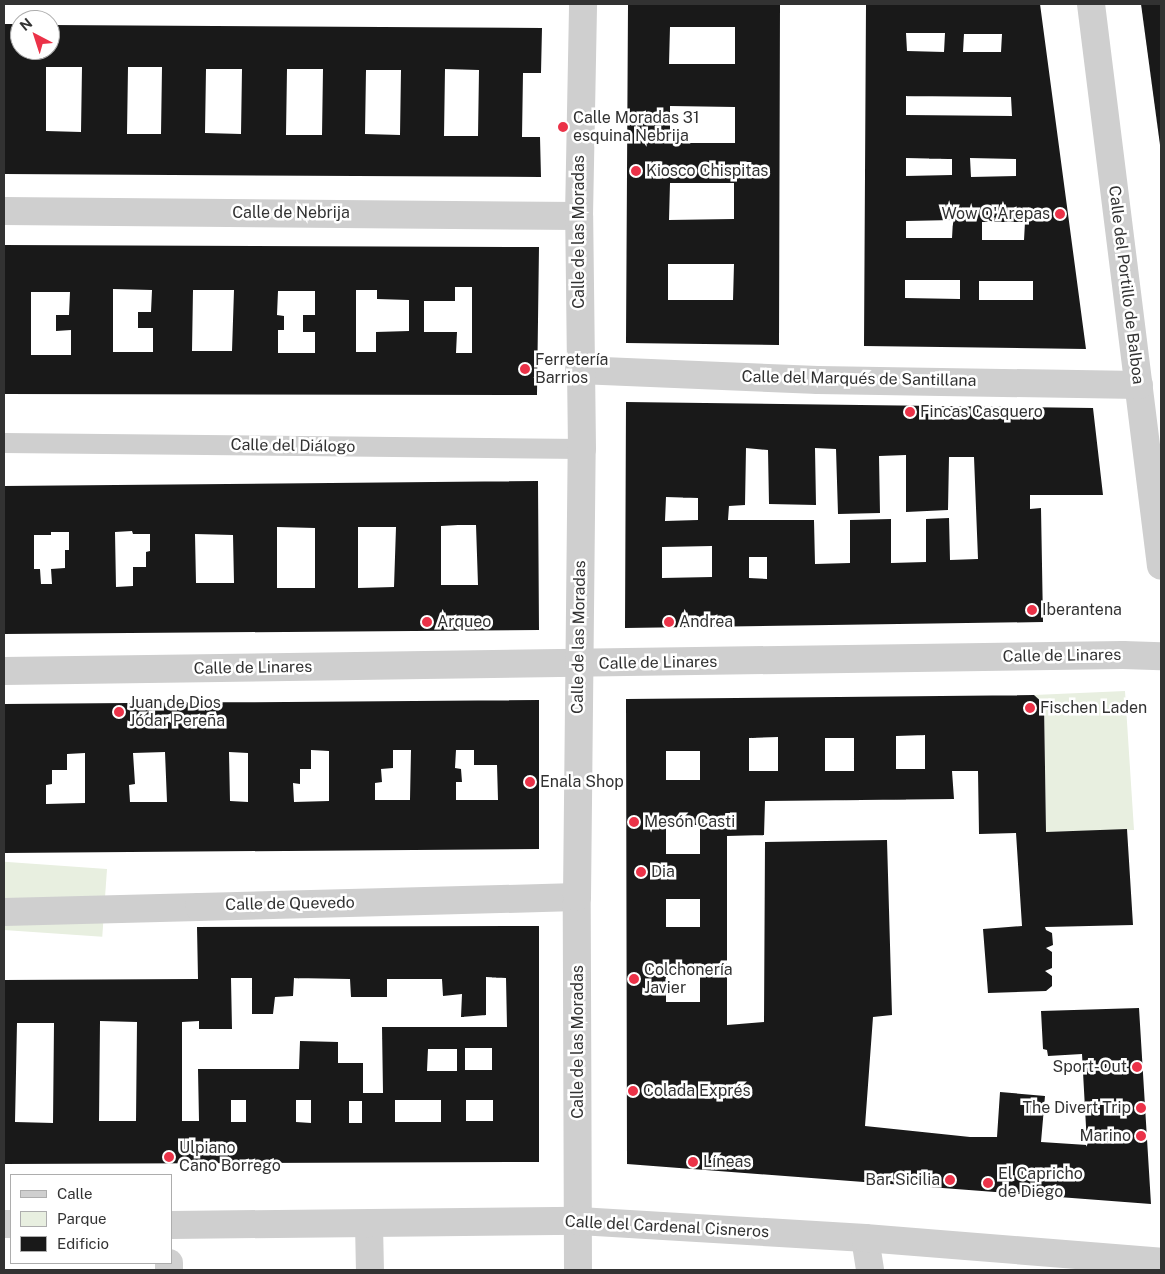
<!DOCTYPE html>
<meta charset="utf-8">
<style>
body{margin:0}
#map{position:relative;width:1165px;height:1274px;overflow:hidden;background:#fff;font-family:"Public Sans",sans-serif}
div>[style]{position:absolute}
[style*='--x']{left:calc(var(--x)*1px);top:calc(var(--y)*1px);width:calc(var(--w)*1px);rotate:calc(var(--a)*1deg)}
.green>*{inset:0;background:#e8efe0;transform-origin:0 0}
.building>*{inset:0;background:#191919}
.service>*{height:20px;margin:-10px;padding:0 10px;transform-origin:10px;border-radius:10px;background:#cfcfcf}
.pedestrian>*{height:28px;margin:-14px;padding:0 14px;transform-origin:14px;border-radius:14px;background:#cfcfcf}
.minor>*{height:28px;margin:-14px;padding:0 14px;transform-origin:14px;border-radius:14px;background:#cfcfcf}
.tertiary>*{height:28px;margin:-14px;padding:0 14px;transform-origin:14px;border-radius:14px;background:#cfcfcf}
.dots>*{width:14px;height:14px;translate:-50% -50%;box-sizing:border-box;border:2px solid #fff;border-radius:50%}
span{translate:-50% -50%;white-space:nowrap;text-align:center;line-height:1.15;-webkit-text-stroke:5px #fff;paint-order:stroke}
.poi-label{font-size:16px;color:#323232}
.left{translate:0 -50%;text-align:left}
.right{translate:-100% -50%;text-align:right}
.street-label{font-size:16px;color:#323232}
.frame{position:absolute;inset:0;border:5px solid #323232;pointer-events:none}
.legend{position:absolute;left:10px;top:1174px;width:162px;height:90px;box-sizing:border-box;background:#fff;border:1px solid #adadad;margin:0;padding:6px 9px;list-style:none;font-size:15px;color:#323232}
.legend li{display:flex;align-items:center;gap:10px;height:25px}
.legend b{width:25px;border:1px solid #adadad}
.north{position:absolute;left:10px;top:10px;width:50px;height:50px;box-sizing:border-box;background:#fff;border:1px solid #adadad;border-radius:50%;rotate:320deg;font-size:14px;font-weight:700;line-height:20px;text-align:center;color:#323232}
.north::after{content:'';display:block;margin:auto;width:18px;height:22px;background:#eb3248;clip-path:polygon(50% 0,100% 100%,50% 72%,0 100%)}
</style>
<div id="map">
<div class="green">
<i style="clip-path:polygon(1125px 691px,1134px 830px,1046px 832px,1044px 704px,1034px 695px)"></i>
<i style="left:107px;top:869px;width:68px;height:103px;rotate:94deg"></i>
</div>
<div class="building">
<i style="clip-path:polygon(evenodd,628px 4px,780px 4px,779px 345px,626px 343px,628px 4px,670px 27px,735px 27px,735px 64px,669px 64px,670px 27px,628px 4px,670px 106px,735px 107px,735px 143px,670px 143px,670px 106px,628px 4px,670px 183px,734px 183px,734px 219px,669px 220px,670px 183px,628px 4px,668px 264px,734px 264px,733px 300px,668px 300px,668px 264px)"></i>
<i style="clip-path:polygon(evenodd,866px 4px,1040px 4px,1086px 349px,864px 346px,866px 4px,906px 33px,945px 33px,944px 52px,907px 51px,906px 33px,866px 4px,964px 34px,1002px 34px,1001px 52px,963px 52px,964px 34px,866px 4px,906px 96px,1011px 97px,1012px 116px,906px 115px,906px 96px,866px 4px,906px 158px,952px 159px,952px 175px,906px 176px,906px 158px,866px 4px,970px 158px,1016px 159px,1016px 176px,971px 177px,970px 158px,866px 4px,953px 220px,952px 238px,906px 238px,906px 221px,953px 220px,866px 4px,982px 222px,1025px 222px,1024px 240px,982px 240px,982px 222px,866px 4px,905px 280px,960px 280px,960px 299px,905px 298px,905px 280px,866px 4px,979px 281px,1033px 281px,1033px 300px,979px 300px,979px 281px)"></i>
<i style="clip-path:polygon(1141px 4px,1161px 4px,1161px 145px,1160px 145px)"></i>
<i style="clip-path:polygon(evenodd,4px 24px,20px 24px,20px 50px,50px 50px,50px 25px,542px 28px,541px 73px,523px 73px,522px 137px,540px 137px,541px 177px,4px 174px,4px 24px,46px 67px,82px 67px,81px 132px,46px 131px,46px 67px,4px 24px,128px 67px,162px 67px,161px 134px,127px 134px,128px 67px,4px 24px,206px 69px,242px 69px,241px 134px,205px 133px,206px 69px,4px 24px,287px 69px,323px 69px,322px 135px,286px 135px,287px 69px,4px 24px,445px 69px,479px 70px,478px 136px,444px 136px,445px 69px,4px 24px,366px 70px,401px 70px,400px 135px,365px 134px,366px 70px)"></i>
<i style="clip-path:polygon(evenodd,4px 245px,539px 247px,537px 395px,4px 394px,4px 245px,455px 287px,472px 287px,472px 353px,456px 353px,457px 332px,424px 332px,424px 301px,455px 301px,455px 287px,4px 245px,113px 289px,152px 290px,151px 312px,138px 312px,138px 328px,153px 328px,153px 352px,113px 352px,113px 289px,4px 245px,193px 290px,234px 290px,232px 351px,192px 351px,193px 290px,4px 245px,356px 290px,377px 290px,377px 299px,409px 300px,409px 331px,376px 332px,376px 352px,356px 352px,356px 290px,4px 245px,278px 291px,315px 291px,315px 315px,303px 315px,303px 332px,315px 332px,315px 353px,278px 353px,278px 330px,284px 330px,284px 316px,277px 315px,278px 291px,4px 245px,31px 292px,70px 292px,69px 315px,56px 315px,56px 331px,71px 330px,71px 355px,31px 355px,31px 292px)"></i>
<i style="clip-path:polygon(evenodd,626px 402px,1093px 408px,1103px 495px,1030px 495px,1030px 509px,1041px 508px,1043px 622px,625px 628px,626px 402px,746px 448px,768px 450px,769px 504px,816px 505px,815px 448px,836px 449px,838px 514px,880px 513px,879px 456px,906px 455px,906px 512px,948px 510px,949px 457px,974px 457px,978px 559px,950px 560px,949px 518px,926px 519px,926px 562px,891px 563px,891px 519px,850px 520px,850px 563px,815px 564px,814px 520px,728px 520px,729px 506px,745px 505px,746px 448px,626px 402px,666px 497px,698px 498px,698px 520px,665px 521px,666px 497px,626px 402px,712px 546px,712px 577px,662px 578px,662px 547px,712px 546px,626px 402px,749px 557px,767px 557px,767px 579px,749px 578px,749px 557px)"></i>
<i style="clip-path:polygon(evenodd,538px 481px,539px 630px,4px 634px,4px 486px,538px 481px,458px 525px,476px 525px,478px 585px,441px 585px,441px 526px,458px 525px,538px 481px,277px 527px,315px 528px,315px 588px,277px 588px,277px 527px,538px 481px,358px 527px,396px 527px,394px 587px,358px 588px,358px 527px,538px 481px,132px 531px,133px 534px,150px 534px,150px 551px,146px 552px,146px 567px,133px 567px,133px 586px,116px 587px,115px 532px,132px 531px,538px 481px,51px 532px,69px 532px,69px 550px,65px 550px,65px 568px,51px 569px,52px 584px,41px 584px,40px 569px,34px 569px,34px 535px,51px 535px,51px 532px,538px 481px,195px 534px,233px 535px,234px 583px,196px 583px,195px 534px)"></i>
<i style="clip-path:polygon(evenodd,1034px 695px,1044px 704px,1046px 832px,1127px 829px,1133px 925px,1045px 927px,1046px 930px,1052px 933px,1053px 945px,1046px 948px,1052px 952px,1052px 968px,1045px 971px,1052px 976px,1052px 986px,1046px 991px,988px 993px,983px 929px,1022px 926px,1016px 833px,979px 834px,978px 771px,952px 771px,954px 799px,765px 801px,764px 835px,727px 836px,727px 1025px,764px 1022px,765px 842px,887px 840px,892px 1015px,873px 1017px,865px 1126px,970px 1137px,997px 1137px,1000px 1092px,1045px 1096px,1041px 1142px,1087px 1145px,1082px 1054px,1048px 1056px,1047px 1050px,1043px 1049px,1041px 1011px,1139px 1008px,1151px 1204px,627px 1164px,626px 699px,1034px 695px,925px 735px,925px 769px,896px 769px,896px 736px,925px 735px,1034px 695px,778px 737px,778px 771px,749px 771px,749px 738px,778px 737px,1034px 695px,825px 738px,854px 738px,854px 771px,825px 771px,825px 738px,1034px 695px,666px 751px,700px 751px,700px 780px,666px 780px,666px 751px,1034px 695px,666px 825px,700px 825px,700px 854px,666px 854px,666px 825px,1034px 695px,666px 899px,700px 899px,700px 927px,666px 927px,666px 899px,1034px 695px,666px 973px,700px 973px,700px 1002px,666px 1002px,666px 973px)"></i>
<i style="clip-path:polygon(evenodd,539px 700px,539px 849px,4px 853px,4px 704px,539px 700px,311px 750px,329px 751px,329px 801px,294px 802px,293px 783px,300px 784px,300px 769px,311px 769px,311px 750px,539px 700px,393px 750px,411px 750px,410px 800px,375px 800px,375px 783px,382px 782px,381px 769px,393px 768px,393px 750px,539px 700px,456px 750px,474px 750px,474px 765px,497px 765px,498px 800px,456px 800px,456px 782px,462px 782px,461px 769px,455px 768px,456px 750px,539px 700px,165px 752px,167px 802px,130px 802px,129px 785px,135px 784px,133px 753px,165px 752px,539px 700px,229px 752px,248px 753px,248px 802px,230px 801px,229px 752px,539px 700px,85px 753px,85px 803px,46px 804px,46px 785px,52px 784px,52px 770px,67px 770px,67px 754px,85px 753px)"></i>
<i style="clip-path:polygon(evenodd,539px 926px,539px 1162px,4px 1164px,4px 980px,198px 979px,197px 927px,539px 926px,486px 977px,506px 978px,507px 1027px,382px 1027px,383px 1093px,363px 1093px,363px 1063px,338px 1063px,338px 1042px,300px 1041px,299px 1069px,198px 1069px,199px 1121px,182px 1121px,182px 1022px,199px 1021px,199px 1029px,232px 1029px,231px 978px,252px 978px,252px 1014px,273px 1014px,275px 997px,293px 996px,294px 978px,350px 979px,351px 997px,387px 997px,387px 979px,442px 979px,443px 996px,462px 994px,461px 1017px,486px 1015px,486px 977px,539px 926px,100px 1021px,137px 1022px,136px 1121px,99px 1121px,100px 1021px,539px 926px,17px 1023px,54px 1023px,53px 1123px,15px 1122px,17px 1023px,539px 926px,465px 1048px,492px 1048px,492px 1070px,465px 1070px,465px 1048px,539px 926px,428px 1049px,457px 1049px,457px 1071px,427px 1071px,428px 1049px,539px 926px,231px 1100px,246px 1100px,246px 1122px,231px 1122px,231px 1100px,539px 926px,296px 1100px,311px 1100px,311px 1123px,296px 1122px,296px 1100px,539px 926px,395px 1100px,441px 1100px,441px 1122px,395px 1122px,395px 1100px,539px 926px,466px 1100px,493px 1100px,493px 1121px,466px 1121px,466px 1100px,539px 926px,349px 1101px,362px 1101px,362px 1123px,349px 1123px,349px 1101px)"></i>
</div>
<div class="service">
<i style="--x:4;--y:443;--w:578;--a:0.59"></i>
</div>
<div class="pedestrian">
<i style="--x:4;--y:912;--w:195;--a:-1.5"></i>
</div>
<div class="minor">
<i style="--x:1091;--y:4;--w:566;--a:82.9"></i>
<i style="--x:4;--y:211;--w:575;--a:0.5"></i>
<i style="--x:579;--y:370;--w:239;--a:2.4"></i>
<i style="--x:818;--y:380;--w:321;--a:0.9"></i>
<i style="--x:4;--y:671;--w:1119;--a:-0.82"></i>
<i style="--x:1123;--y:655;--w:38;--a:2"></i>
<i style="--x:199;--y:907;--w:378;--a:-1.5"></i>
<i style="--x:369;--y:1224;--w:46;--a:88.8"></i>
<i style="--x:865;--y:1238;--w:32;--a:81"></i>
<i style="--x:169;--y:1270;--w:7;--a:-90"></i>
<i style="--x:578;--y:1270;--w:373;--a:-90.2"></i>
<i style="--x:577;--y:897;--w:448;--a:-89.4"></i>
<i style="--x:582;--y:449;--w:233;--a:-90.7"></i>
<i style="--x:579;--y:216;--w:212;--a:-88.9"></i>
</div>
<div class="tertiary">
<i style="--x:4;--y:1224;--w:7;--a:0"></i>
<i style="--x:171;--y:1225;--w:408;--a:-0.6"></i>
<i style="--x:579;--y:1221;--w:287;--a:3.4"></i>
<i style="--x:865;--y:1238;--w:297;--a:4.6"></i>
</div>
<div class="dots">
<i style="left:563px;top:127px;background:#eb3248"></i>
<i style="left:636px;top:171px;background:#eb3248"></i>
<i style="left:1060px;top:214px;background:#eb3248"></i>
<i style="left:525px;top:369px;background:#eb3248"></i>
<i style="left:910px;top:412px;background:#eb3248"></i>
<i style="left:1032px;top:610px;background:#eb3248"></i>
<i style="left:427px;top:622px;background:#eb3248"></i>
<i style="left:669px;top:622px;background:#eb3248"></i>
<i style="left:1030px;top:708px;background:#eb3248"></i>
<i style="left:119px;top:712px;background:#eb3248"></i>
<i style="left:530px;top:782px;background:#eb3248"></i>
<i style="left:634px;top:822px;background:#eb3248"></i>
<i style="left:641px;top:872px;background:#eb3248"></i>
<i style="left:634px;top:979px;background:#eb3248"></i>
<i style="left:1137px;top:1067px;background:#eb3248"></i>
<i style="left:633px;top:1091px;background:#eb3248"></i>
<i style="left:1141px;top:1108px;background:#eb3248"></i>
<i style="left:1141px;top:1136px;background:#eb3248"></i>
<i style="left:169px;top:1157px;background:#eb3248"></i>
<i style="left:693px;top:1162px;background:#eb3248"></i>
<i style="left:950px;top:1180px;background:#eb3248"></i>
<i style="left:988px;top:1183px;background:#eb3248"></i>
</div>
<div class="poi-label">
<span class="left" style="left:573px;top:127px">Calle Moradas 31<br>esquina Nebrija</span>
<span class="left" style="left:646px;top:171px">Kiosco Chispitas</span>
<span class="right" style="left:1050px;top:214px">Wow Q'Arepas</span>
<span class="left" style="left:535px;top:369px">Ferretería<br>Barrios</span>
<span class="left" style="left:920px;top:412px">Fincas Casquero</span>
<span class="left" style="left:1042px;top:610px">Iberantena</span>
<span class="left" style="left:437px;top:622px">Arqueo</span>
<span class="left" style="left:679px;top:622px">Andrea</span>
<span class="left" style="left:129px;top:712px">Juan de Dios<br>Jódar Pereña</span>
<span class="left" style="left:1040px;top:708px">Fischen Laden</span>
<span class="left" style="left:540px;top:782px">Enala Shop</span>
<span class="left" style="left:644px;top:822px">Mesón Casti</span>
<span class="left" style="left:651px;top:872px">Dia</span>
<span class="left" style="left:644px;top:979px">Colchonería<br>Javier</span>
<span class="right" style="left:1127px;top:1067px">Sport-Out</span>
<span class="left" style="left:643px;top:1091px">Colada Exprés</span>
<span class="right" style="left:1131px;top:1108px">The Divert Trip</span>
<span class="right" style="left:1131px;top:1136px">Marino</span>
<span class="left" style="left:179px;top:1157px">Ulpiano<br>Cano Borrego</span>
<span class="left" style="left:703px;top:1162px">Líneas</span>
<span class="left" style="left:998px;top:1183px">El Capricho<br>de Diego</span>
<span class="right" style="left:940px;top:1180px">Bar Sicilia</span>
</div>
<div class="street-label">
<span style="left:291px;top:213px">Calle de Nebrija</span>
<span style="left:579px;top:232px;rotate:-90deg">Calle de las Moradas</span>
<span style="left:1126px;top:285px;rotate:83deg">Calle del Portillo de Balboa</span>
<span style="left:859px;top:379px;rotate:1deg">Calle del Marqués de Santillana</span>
<span style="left:293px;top:446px;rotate:1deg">Calle del Diálogo</span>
<span style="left:579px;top:637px;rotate:-89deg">Calle de las Moradas</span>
<span style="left:1062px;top:656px;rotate:-1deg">Calle de Linares</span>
<span style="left:658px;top:663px;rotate:-1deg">Calle de Linares</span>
<span style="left:253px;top:668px;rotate:-1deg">Calle de Linares</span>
<span style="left:290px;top:904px;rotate:-1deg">Calle de Quevedo</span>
<span style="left:578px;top:1042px;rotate:-90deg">Calle de las Moradas</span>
<span style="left:667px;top:1227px;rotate:3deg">Calle del Cardenal Cisneros</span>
</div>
<div class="frame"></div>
<ul class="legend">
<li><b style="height:6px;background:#cfcfcf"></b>Calle</li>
<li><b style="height:14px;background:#e8efe0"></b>Parque</li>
<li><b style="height:14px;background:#191919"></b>Edificio</li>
</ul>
<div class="north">N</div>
</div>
